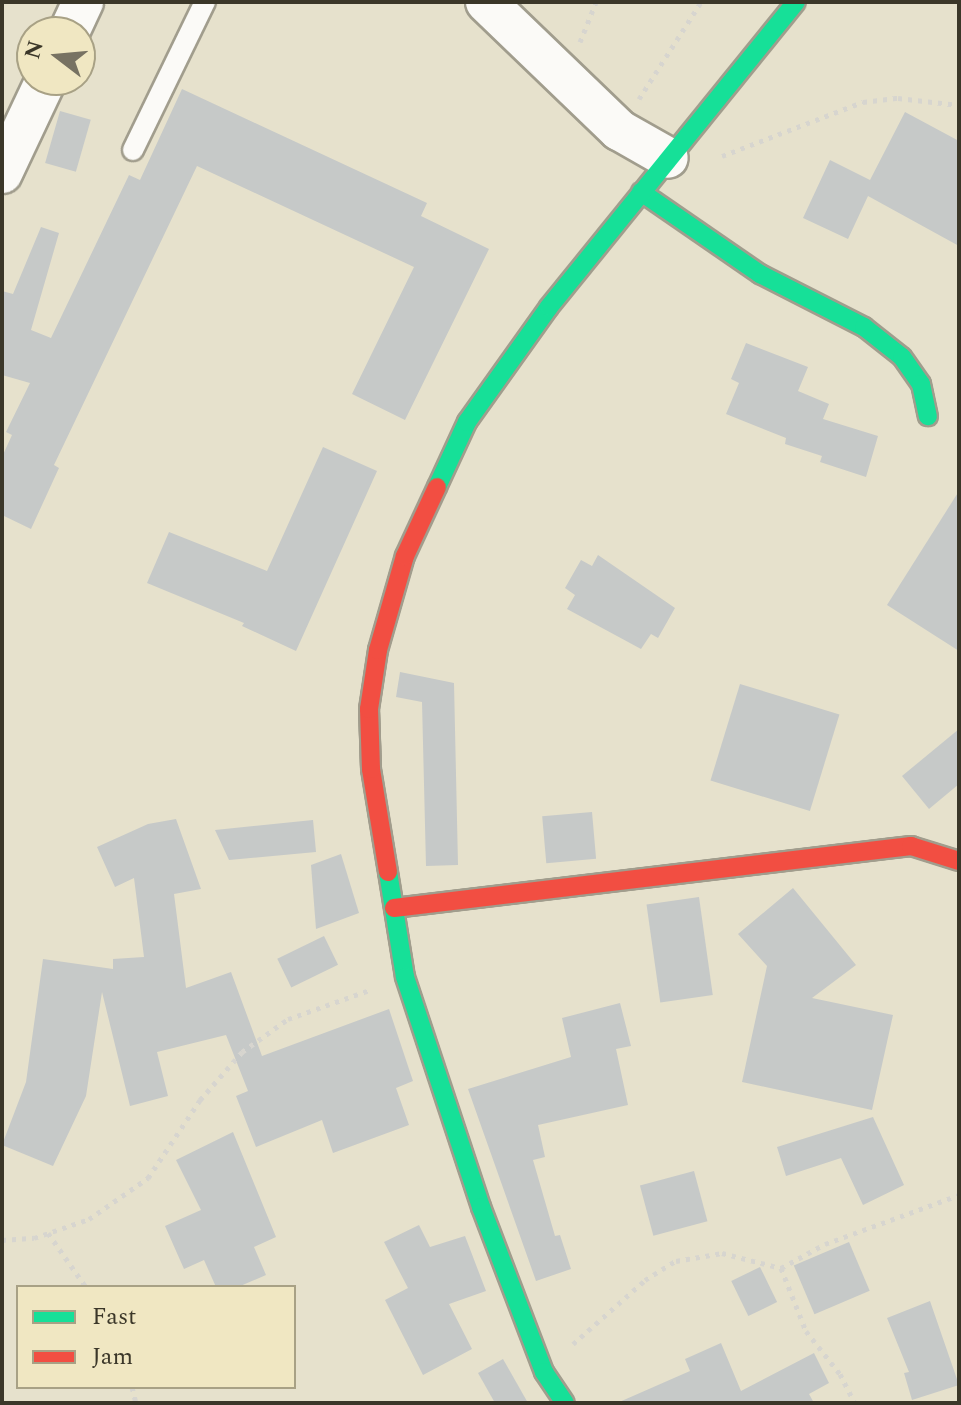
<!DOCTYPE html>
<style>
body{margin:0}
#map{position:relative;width:961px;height:1405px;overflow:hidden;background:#e6e1cc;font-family:Spectral,serif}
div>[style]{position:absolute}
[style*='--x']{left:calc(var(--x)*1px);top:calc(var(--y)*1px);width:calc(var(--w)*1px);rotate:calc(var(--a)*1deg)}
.building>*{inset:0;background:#c6c9c8;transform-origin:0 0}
.path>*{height:5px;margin-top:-2.5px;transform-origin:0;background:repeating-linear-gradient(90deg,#d7d5cf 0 4px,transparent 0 10px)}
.roads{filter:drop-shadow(2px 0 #a19d8d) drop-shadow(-2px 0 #a19d8d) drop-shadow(0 2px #a19d8d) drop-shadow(0 -2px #a19d8d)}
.lane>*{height:20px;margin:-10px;padding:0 10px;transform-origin:10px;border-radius:10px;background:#fbfaf7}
.street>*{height:40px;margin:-20px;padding:0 20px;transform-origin:20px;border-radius:20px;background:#fbfaf7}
.fast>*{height:18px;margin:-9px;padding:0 9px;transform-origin:9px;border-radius:9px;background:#16e098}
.jam>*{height:18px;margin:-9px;padding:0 9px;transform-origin:9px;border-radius:9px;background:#f24e42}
span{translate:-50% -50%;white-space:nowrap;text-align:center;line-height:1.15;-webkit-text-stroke:6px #f0e7c2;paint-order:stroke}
.frame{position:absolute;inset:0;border:4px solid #3b3729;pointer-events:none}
.legend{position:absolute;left:16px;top:1285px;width:280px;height:104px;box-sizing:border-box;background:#f0e7c2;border:2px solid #a8a185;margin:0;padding:10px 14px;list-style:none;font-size:24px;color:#3b3729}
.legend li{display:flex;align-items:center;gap:16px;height:40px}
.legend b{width:40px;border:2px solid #a8a185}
.north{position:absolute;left:16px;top:16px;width:80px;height:80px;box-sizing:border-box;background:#f0e7c2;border:2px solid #a8a185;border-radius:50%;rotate:286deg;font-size:22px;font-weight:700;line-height:32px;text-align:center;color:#3b3729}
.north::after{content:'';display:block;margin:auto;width:28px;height:36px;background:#777262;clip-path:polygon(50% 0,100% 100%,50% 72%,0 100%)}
</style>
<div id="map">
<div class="building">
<i style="clip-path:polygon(182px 89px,427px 203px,421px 216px,489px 249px,405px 420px,352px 394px,414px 267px,197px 166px,54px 465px,59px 468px,31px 529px,2px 515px,2px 457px,12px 435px,6px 432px,30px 383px,2px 375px,2px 291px,13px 294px,41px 227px,59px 233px,31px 330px,51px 338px,129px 175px,140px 180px)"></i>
<i style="left:60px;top:111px;width:32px;height:54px;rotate:16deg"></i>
<i style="clip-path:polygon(905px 112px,959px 141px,959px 246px,868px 196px,848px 239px,803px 218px,830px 160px,870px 180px)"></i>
<i style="clip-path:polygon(746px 343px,808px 367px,798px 391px,829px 404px,823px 419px,878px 436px,866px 477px,820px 462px,822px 456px,785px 444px,786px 438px,726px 414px,739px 383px,731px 379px)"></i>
<i style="clip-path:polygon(323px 447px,377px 471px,296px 651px,242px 626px,244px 623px,147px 583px,169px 532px,267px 571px)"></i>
<i style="clip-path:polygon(959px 491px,959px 651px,887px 605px)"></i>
<i style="clip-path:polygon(598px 555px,675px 608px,658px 638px,651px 634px,641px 649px,567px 609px,575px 595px,565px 588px,581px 560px,592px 566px)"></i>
<i style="clip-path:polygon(400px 672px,454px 683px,458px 865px,426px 866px,422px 702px,396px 697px)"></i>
<i style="left:740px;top:684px;width:104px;height:101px;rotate:17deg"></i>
<i style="clip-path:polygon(959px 729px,959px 784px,929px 809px,902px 776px)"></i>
<i style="left:592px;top:812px;width:47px;height:50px;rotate:85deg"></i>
<i style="clip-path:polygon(176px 819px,201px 889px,174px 894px,186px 988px,231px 972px,262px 1056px,389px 1009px,413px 1081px,396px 1088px,409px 1125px,333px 1153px,322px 1120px,256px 1147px,236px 1096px,248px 1091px,226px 1035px,157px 1052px,168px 1096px,130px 1106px,102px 992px,86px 1096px,53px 1166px,2px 1145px,26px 1082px,43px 959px,113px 969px,113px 959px,144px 957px,134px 878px,115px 887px,97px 847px,148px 824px)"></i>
<i style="clip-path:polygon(313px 820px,316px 852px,229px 860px,215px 830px)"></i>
<i style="clip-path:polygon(341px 854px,359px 913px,316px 929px,311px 865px)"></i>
<i style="clip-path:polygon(793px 888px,856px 965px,812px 998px,893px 1015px,872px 1110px,742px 1082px,767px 966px,738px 934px)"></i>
<i style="left:699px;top:897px;width:99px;height:53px;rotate:82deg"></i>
<i style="left:324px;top:936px;width:32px;height:52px;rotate:64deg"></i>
<i style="clip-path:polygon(620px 1003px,631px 1046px,616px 1049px,628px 1105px,538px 1125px,545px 1157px,533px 1160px,555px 1236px,560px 1235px,571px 1269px,536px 1281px,468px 1089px,571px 1057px,562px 1018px)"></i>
<i style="clip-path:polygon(873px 1117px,904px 1185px,863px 1205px,841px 1158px,786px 1176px,777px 1147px)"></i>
<i style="clip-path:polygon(233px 1132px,276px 1237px,254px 1247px,266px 1275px,238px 1287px,216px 1287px,204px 1260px,184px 1269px,165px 1226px,201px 1210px,176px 1160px)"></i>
<i style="left:694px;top:1171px;width:52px;height:56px;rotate:75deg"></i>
<i style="clip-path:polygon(419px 1225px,430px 1247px,465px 1236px,486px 1291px,449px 1304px,472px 1349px,423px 1375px,385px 1300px,408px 1288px,384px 1242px)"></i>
<i style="left:849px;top:1242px;width:53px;height:60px;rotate:67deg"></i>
<i style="left:760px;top:1267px;width:39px;height:32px;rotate:64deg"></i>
<i style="clip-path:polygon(930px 1301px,959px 1385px,912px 1400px,904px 1373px,909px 1372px,887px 1318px)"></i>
<i style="clip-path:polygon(721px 1343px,741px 1391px,814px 1353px,829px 1383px,809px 1394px,814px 1403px,617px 1403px,690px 1371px,685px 1359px)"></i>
<i style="clip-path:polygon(503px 1359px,528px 1403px,495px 1403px,478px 1373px)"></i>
</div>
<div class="path">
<i style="--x:580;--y:42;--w:43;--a:-68.2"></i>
<i style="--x:639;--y:99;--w:115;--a:-57.4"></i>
<i style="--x:722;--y:156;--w:151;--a:-21"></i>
<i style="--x:863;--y:102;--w:35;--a:-7"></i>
<i style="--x:898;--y:98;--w:61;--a:6.5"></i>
<i style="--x:48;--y:1233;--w:66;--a:54.9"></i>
<i style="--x:2;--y:1240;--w:32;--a:-4"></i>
<i style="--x:34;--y:1238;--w:58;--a:-19.1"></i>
<i style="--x:89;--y:1219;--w:72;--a:-34.8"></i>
<i style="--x:148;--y:1178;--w:94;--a:-56.3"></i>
<i style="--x:200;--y:1100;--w:64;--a:-48.8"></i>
<i style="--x:242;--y:1052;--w:57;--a:-35.7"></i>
<i style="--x:288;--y:1019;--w:87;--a:-19.5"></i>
<i style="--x:781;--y:1268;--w:68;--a:68.4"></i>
<i style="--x:806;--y:1331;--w:55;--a:51.7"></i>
<i style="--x:840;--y:1374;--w:33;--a:63"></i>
<i style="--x:573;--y:1344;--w:96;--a:-41.6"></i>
<i style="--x:645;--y:1280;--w:36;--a:-32"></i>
<i style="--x:676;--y:1261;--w:47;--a:-9.9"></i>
<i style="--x:722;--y:1253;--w:61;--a:14.3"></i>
<i style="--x:781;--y:1268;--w:50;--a:-28.6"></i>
<i style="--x:825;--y:1244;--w:143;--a:-20.1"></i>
<i style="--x:132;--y:1387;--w:16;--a:76"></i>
</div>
<div class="roads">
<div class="lane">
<i style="--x:133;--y:150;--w:165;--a:-64.1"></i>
</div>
<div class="street">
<i style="--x:486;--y:2;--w:185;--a:43.9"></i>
<i style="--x:619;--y:130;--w:56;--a:29.7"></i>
<i style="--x:69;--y:32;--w:33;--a:-65"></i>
<i style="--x:2;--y:173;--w:103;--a:-64.7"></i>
</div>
<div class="fast">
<i style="--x:641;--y:192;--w:145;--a:34.6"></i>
<i style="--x:760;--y:274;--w:117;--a:27"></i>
<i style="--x:864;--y:327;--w:48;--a:38.3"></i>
<i style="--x:902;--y:357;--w:33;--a:55"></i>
<i style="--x:921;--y:384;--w:33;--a:78"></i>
<i style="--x:437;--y:487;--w:72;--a:-65.2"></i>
<i style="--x:467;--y:422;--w:141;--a:-54.5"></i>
<i style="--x:549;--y:307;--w:392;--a:-51"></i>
<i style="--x:388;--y:872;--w:106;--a:80.8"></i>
<i style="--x:405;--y:977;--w:242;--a:71.7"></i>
<i style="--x:481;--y:1207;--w:177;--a:69.1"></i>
<i style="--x:544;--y:1372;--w:37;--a:56"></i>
</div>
<div class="jam">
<i style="--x:388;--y:872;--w:104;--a:-99.4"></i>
<i style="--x:371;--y:769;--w:60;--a:-91.9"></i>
<i style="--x:369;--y:709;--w:60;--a:-81.3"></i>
<i style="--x:378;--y:650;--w:98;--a:-74"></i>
<i style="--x:405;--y:556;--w:76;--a:-65.1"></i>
<i style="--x:394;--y:908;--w:521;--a:-6.84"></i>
<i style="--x:911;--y:846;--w:50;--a:17.4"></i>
</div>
</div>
<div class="frame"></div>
<ul class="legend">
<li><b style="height:10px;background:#16e098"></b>Fast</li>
<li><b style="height:10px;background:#f24e42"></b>Jam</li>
</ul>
<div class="north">N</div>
</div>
